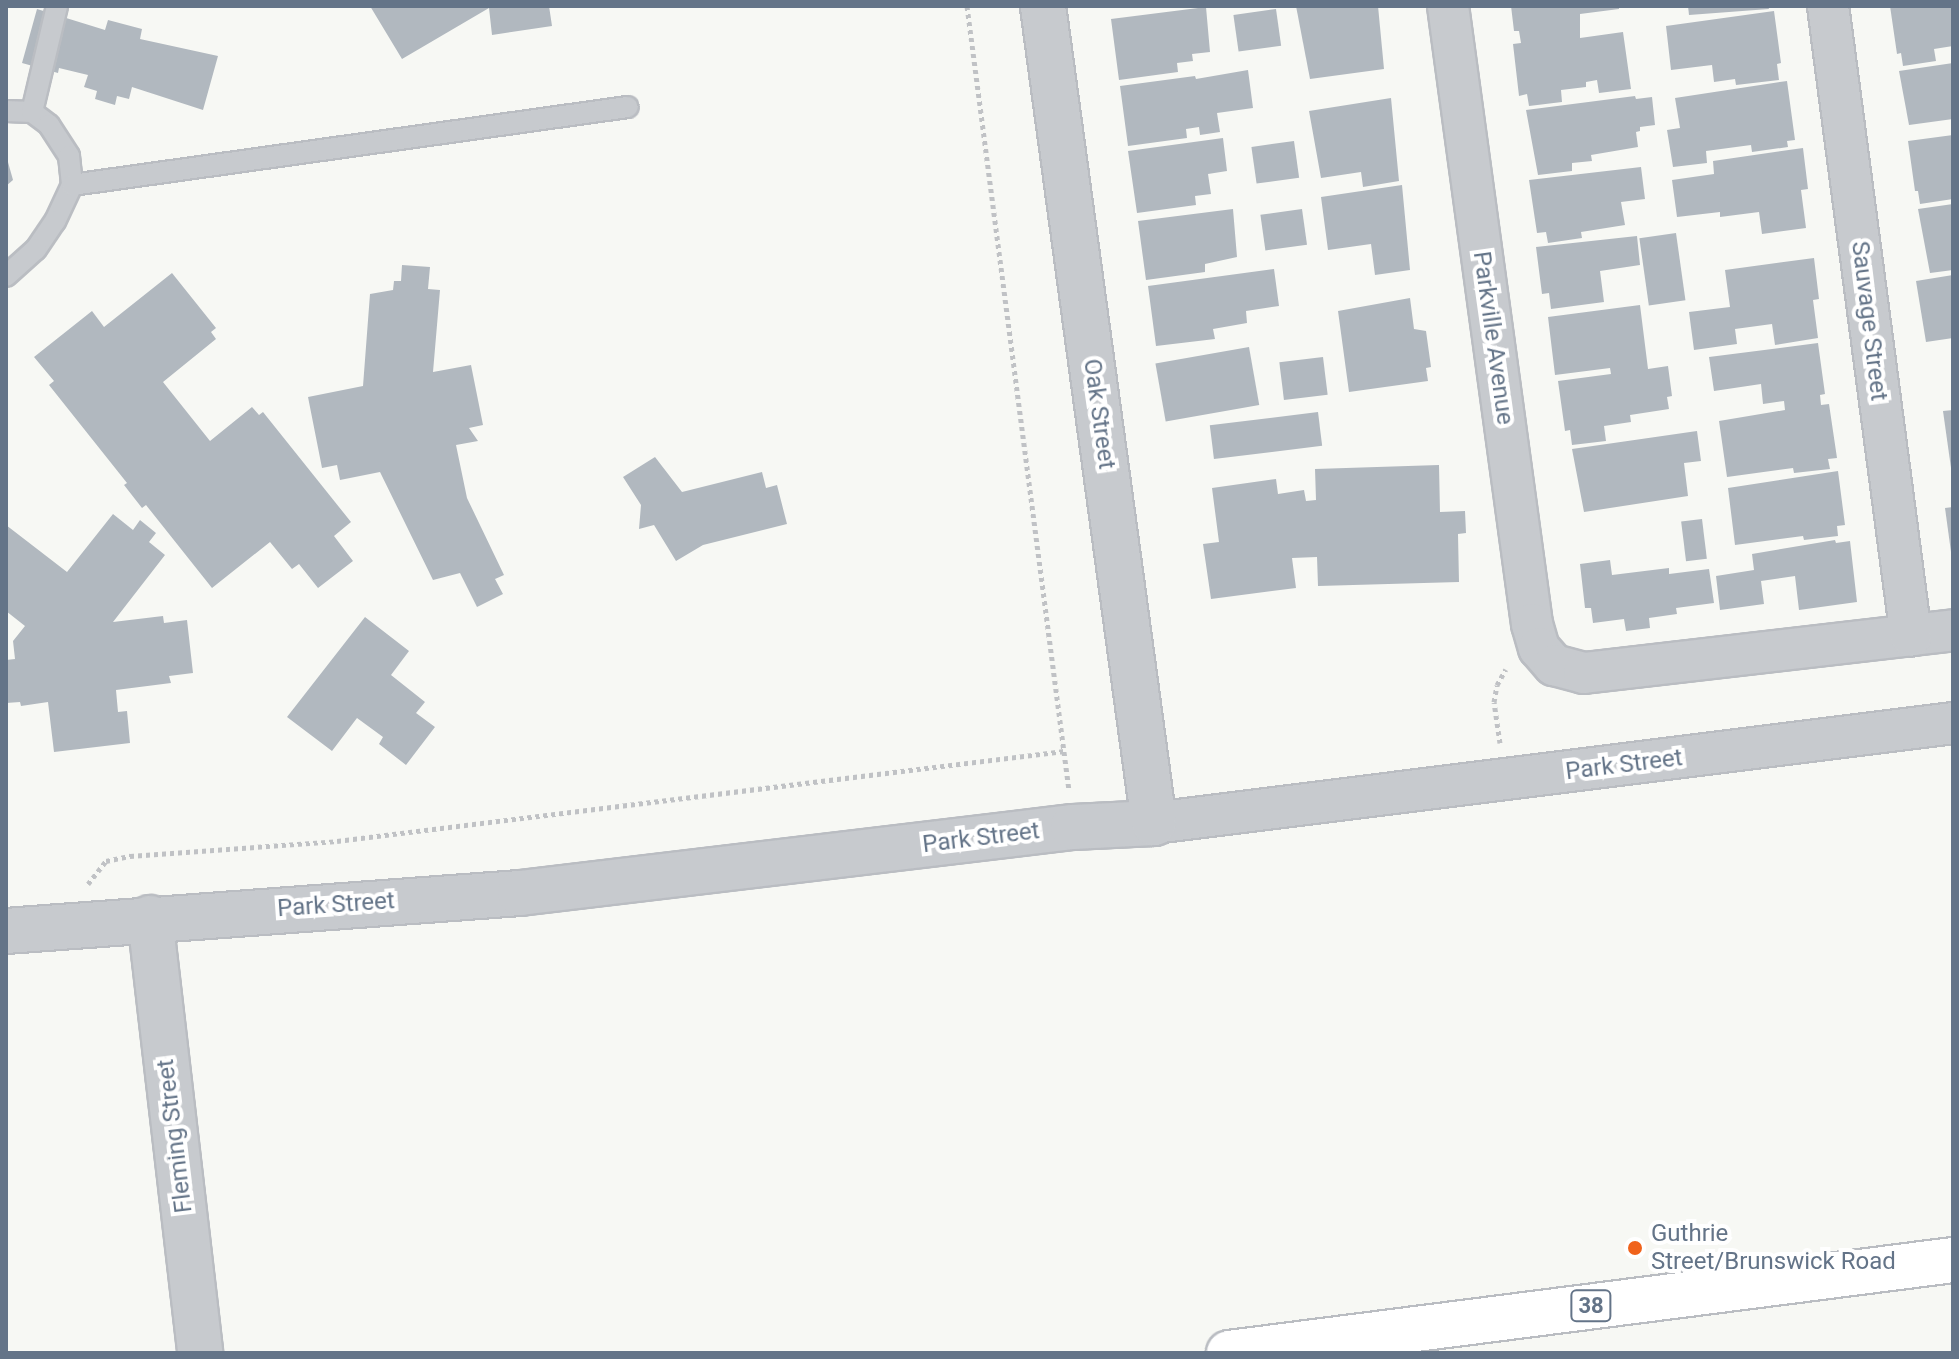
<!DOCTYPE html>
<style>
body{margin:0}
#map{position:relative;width:1959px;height:1359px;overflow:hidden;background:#f7f8f4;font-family:Roboto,sans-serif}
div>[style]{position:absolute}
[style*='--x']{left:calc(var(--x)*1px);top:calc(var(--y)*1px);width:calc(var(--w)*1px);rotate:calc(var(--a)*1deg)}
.building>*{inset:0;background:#b1b8bf;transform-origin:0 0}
.path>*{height:5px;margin-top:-2.5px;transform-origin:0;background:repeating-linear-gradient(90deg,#c0c2c5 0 4px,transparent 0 8px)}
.roads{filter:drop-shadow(2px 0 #babdc2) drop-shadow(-2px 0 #babdc2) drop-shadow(0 2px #babdc2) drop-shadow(0 -2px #babdc2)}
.service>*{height:20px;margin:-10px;padding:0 10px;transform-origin:10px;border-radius:10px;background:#c7cace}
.minor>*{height:40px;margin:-20px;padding:0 20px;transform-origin:20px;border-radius:20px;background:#c7cace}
.tertiary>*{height:44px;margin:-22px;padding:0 22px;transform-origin:22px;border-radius:22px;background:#c7cace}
.primary>*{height:44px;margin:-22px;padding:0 22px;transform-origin:22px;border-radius:22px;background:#fff}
.dots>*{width:22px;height:22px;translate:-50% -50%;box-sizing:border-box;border:4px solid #fff;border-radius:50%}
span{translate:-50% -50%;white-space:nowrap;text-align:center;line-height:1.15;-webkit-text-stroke:8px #fff;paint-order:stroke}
.shield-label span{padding:2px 6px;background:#fff;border:2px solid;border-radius:6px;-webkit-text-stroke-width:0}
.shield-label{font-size:22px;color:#647488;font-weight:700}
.street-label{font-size:24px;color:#647488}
.poi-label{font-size:24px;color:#647488}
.left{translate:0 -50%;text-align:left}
.frame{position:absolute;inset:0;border:8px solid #647488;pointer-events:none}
</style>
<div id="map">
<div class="building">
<i style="clip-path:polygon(370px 6px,549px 6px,552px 26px,492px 35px,489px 8px,402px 59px)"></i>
<i style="clip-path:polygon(1296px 6px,1378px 6px,1384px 69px,1310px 79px)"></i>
<i style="clip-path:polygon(1511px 6px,1619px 6px,1619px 9px,1580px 14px,1580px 38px,1623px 32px,1631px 89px,1599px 93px,1597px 80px,1586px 82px,1586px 87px,1561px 90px,1562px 102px,1529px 106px,1527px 94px,1519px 96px,1513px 44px,1521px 43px,1519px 31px,1514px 31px)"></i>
<i style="clip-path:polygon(1688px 6px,1768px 6px,1769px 9px,1689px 15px)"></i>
<i style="clip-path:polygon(1890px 6px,1953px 6px,1953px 46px,1934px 49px,1936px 61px,1903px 66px,1901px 53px,1897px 54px)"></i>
<i style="clip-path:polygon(1206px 7px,1210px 52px,1192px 54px,1193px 61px,1177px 63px,1178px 72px,1119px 80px,1111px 19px)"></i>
<i style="clip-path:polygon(37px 9px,105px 30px,108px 20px,142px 29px,140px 39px,218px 56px,203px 110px,132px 87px,129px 99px,117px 96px,115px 105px,95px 99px,97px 91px,84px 87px,88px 75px,59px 68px,58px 73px,22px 63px)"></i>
<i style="left:1276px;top:9px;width:37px;height:43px;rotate:82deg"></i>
<i style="clip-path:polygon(1774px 11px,1781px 63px,1777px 64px,1779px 80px,1736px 85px,1735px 79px,1714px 82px,1712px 65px,1671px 70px,1666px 26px)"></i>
<i style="clip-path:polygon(1953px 63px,1953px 119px,1909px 125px,1899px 71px)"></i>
<i style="clip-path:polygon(1248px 70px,1253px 108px,1217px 113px,1220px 132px,1200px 135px,1199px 127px,1186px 129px,1187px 138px,1128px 146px,1120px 86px,1195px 76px,1196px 79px)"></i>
<i style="clip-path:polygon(1787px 81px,1795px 140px,1787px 141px,1788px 147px,1752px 152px,1751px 145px,1706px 151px,1707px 163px,1673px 167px,1667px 130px,1680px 128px,1675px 98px)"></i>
<i style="clip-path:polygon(1635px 96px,1636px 99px,1652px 97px,1655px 125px,1640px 127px,1640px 131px,1636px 132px,1638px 147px,1591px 155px,1592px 161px,1572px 163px,1572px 171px,1538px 175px,1526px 110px)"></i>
<i style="clip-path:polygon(1391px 98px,1399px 181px,1363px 187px,1361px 172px,1321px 178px,1309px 111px)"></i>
<i style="clip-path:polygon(1953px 135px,1953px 199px,1920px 204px,1918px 191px,1915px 191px,1908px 141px)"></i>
<i style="clip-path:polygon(1223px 138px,1227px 171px,1208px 174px,1211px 194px,1195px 196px,1196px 205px,1137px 213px,1128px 151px)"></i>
<i style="left:1294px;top:141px;width:37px;height:43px;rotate:82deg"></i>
<i style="clip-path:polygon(1803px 148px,1808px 189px,1801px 190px,1806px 228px,1762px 234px,1759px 212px,1720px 217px,1720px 212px,1677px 217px,1672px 180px,1714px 174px,1713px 161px)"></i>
<i style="clip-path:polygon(6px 155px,13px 180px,6px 186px)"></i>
<i style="clip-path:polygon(1641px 167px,1645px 199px,1621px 202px,1625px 225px,1581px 232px,1582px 238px,1548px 243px,1546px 232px,1537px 233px,1529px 180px)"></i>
<i style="clip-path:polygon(1402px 185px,1410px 270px,1375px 275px,1371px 244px,1328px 250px,1321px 197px)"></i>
<i style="clip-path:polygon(1953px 204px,1953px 270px,1930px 273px,1918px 209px)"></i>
<i style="clip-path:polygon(1233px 209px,1237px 257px,1205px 264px,1205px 272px,1146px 280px,1138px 221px)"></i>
<i style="left:1302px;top:209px;width:36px;height:42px;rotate:82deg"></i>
<i style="left:1676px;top:233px;width:68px;height:37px;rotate:82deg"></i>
<i style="clip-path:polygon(1637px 236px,1640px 265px,1600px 271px,1604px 302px,1551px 309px,1549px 293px,1542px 294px,1536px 247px)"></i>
<i style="clip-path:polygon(1814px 258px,1819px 299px,1813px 300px,1818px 338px,1775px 345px,1772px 324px,1735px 329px,1737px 344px,1694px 350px,1689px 312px,1730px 307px,1725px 270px)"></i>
<i style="clip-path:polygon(402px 265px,430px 267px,428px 289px,440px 290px,433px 372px,471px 365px,483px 425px,469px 428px,478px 441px,456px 445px,467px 498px,504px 575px,495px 579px,503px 594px,477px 607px,460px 573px,433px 580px,380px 472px,340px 480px,337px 465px,322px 468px,308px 397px,363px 386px,370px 294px,393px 290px,394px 281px,401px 281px)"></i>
<i style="clip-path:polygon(1274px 269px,1279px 306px,1246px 311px,1247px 323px,1213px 329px,1215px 339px,1156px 346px,1148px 286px)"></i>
<i style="clip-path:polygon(172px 273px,216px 328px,211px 332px,216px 339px,163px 382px,210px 441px,252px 407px,259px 415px,263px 412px,351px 522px,334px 536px,353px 561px,318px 588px,299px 564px,292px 569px,270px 542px,212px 588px,146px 505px,142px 508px,124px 485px,127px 483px,49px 385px,54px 381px,34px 357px,92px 311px,104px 327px)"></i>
<i style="clip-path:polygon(1953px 275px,1953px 338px,1926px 342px,1916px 281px)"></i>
<i style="clip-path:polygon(1410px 298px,1414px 329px,1426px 331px,1431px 367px,1426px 368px,1428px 381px,1349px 392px,1338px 311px)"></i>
<i style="clip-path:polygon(1640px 305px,1648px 369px,1668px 366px,1672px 396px,1667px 397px,1669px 409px,1630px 415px,1631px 422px,1604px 426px,1606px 441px,1572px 445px,1570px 430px,1565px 431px,1558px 381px,1611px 374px,1610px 368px,1555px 375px,1548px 317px)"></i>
<i style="clip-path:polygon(1818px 343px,1825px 394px,1820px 395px,1821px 405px,1829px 404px,1837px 458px,1828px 459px,1830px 469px,1794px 473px,1793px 468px,1727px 477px,1719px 421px,1785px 410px,1784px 401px,1763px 404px,1761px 384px,1714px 391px,1709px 357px)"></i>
<i style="left:1249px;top:347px;width:59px;height:95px;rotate:80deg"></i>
<i style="left:1323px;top:357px;width:38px;height:44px;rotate:83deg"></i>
<i style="clip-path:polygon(1953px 410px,1953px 468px,1951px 468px,1943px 411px)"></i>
<i style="left:1318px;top:412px;width:34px;height:109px;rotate:83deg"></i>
<i style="clip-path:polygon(1697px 431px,1701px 461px,1684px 463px,1688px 496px,1584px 512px,1572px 449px)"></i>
<i style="clip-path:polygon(655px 457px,682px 492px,762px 472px,766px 488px,777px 485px,787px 524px,703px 545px,676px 561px,654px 525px,639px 529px,641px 505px,623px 477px)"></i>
<i style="clip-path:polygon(1439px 465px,1440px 512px,1465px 511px,1466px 533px,1458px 534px,1459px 582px,1318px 586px,1317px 557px,1292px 558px,1296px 588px,1211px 599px,1203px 544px,1219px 542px,1212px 488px,1276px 479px,1278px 494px,1304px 490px,1306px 501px,1316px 500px,1315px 469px)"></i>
<i style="clip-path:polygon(1838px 471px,1845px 525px,1837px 526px,1838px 536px,1804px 540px,1803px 536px,1735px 545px,1728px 488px)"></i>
<i style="clip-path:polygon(1953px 507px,1953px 552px,1951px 552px,1945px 508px)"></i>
<i style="clip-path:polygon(113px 514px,133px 530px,140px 520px,156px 533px,149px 542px,165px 555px,113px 622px,163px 616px,164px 623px,187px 620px,193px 673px,169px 676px,171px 683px,116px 690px,118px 712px,127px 711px,130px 743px,54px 752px,48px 702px,21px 706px,20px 702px,6px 703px,6px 660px,15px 659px,13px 641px,25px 626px,6px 611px,6px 525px,67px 572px)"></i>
<i style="left:1702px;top:519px;width:40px;height:21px;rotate:83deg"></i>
<i style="clip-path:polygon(1835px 540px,1836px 543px,1850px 541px,1857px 602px,1799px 610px,1795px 576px,1761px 581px,1764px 604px,1720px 610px,1716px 576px,1754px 570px,1752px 554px)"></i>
<i style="clip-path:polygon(1610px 560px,1612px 575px,1669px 568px,1669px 574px,1709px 569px,1714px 603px,1676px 608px,1677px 614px,1649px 618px,1650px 628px,1626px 631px,1624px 619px,1593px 623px,1591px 608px,1585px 608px,1580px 564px)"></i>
<i style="clip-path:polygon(365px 617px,409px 651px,391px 675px,425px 702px,416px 713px,435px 727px,406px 765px,379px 744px,383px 737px,357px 718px,332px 751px,287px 717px)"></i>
</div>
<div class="path">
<i style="--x:967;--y:6;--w:791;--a:82.59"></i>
<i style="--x:1500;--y:743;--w:41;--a:-98.3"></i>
<i style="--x:1494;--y:702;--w:17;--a:-80"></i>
<i style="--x:1497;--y:685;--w:18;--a:-61"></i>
<i style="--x:88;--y:884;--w:29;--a:-52"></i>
<i style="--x:106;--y:861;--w:25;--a:-12"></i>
<i style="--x:130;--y:856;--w:208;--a:-4.1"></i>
<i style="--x:337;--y:841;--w:733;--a:-7.06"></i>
</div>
<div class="roads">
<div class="service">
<i style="--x:6;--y:111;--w:26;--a:2"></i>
<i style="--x:32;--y:112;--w:21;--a:37"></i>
<i style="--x:49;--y:125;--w:37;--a:57"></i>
<i style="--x:69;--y:156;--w:29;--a:84"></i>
<i style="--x:72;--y:185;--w:40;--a:115"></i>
<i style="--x:55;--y:221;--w:34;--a:124"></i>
<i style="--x:36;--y:249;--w:40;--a:138"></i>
<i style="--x:32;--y:112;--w:109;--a:-76.7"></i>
<i style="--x:72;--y:185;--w:561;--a:-7.99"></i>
</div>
<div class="minor">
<i style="--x:1448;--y:6;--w:624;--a:82.26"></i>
<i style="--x:1532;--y:624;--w:25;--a:74"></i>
<i style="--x:1539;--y:648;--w:23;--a:49"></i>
<i style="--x:1554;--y:665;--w:31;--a:15"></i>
<i style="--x:1584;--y:673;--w:371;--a:-6.6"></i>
<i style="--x:1828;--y:6;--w:635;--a:82.49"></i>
<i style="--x:1154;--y:823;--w:805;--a:-7.13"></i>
</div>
<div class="tertiary">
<i style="--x:150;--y:918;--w:438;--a:83.4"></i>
<i style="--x:6;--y:931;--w:515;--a:-4.23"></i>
<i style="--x:520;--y:893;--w:557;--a:-6.81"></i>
<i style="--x:1073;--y:827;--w:81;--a:-2.8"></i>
<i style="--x:1154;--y:823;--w:825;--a:-97.74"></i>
</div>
<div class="primary">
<i style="--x:1229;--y:1353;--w:730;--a:-7.32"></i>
</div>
</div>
<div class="dots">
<i style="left:1635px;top:1248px;background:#f0631b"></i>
</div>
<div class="shield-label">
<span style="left:1591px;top:1306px">38</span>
</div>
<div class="street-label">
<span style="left:1869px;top:321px;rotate:83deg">Sauvage Street</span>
<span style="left:1493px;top:338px;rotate:82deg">Parkville Avenue</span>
<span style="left:1099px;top:414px;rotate:82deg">Oak Street</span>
<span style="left:1624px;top:765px;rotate:-7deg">Park Street</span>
<span style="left:981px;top:838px;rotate:-7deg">Park Street</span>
<span style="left:336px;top:905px;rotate:-4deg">Park Street</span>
<span style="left:175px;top:1136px;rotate:-97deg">Fleming Street</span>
</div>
<div class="poi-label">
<span class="left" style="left:1651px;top:1248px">Guthrie<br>Street/Brunswick Road</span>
</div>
<div class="frame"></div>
</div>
